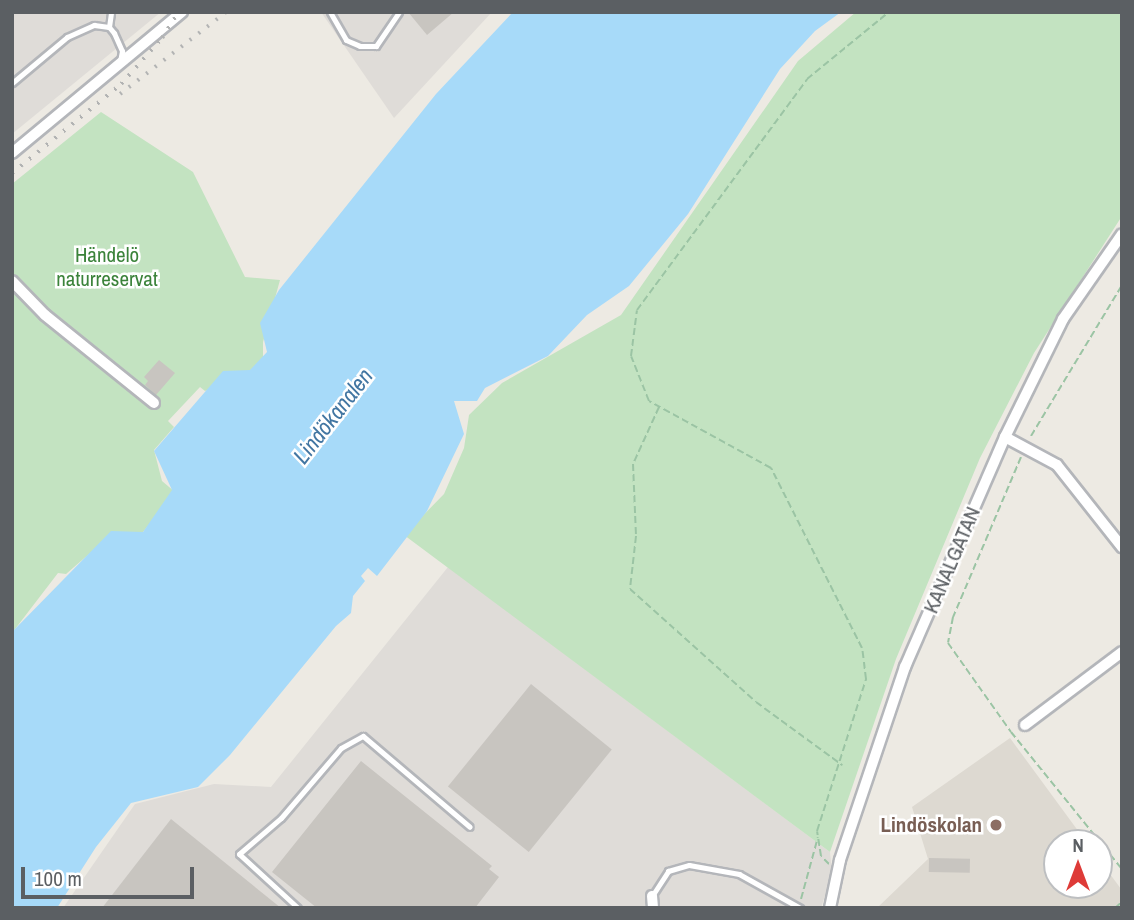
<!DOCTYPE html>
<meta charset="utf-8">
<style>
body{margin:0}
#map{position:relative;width:1134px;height:920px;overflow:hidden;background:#edeae3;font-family:"Archivo Narrow",sans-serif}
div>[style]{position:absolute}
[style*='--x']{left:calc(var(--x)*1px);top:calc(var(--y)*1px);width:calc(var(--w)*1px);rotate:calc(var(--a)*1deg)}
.industrial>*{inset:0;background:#dfdcd8}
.education>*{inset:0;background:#ddd9d1}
.green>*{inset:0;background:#c3e3c1}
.water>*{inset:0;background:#a7daf9}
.building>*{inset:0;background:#c8c5c0;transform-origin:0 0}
.path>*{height:2px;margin-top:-1px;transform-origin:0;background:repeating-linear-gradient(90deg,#9bc4a4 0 7px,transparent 0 10.5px)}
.roads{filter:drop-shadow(2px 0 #b4b6ba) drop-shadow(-2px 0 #b4b6ba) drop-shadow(0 2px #b4b6ba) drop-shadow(0 -2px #b4b6ba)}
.lane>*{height:5px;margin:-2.5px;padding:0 2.5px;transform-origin:2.5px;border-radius:2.5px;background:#fff}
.street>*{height:10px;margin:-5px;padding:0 5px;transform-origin:5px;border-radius:5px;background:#fff}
.rail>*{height:3.5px;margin-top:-1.75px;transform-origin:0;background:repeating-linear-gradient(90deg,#b2b3b3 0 2px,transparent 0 11px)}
.dots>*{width:19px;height:19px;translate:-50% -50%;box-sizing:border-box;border:4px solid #fff;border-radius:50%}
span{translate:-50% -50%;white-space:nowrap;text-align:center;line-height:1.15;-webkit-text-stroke:5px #fff;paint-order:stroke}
.park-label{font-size:21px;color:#3b833a}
.street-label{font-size:21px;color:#5b5f63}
.education-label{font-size:21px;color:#785e54;font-weight:700}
.right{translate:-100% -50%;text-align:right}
.water-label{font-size:23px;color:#4276a2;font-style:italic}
.frame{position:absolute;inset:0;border:14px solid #5b5f63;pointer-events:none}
.north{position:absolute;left:1043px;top:829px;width:70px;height:70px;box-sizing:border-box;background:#fff;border:2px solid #bdbfc1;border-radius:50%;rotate:0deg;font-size:19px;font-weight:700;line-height:28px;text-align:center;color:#5b5f63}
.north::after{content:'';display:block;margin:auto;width:24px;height:32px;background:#de3b38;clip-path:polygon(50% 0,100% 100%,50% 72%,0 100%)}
.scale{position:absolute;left:21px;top:867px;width:173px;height:32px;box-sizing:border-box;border:4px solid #5b5f63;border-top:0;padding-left:9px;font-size:21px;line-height:24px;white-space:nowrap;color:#5b5f63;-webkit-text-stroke:5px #fff;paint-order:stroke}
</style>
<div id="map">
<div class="industrial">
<i style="clip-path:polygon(12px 12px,161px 12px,12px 134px)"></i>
<i style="clip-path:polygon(321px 12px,492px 12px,394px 118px)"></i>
<i style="clip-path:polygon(448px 567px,830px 852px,832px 873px,821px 908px,63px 908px,135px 804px,214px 784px,271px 787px)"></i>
</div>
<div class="education">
<i style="clip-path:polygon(1010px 738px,1087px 843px,1057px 843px,1057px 885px,1099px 885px,1099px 859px,1121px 889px,1122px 908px,877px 908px,928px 859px,912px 807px)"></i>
</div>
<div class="green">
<i style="clip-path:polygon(856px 12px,1122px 12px,1122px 216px,1034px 353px,980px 458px,896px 659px,830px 852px,404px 535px,444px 494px,464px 448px,469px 415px,502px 383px,621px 315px,798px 61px)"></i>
<i style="clip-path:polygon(101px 112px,193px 172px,245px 277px,280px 280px,263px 342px,263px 366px,205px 391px,200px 387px,168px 421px,174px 427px,154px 450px,162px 481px,175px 492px,139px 537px,111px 535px,66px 574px,58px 573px,12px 633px,12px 184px)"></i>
</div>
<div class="water">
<i style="clip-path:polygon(513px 12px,841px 12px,815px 31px,780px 69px,688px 214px,629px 286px,587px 315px,548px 356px,485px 388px,477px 401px,454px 401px,464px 434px,427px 511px,377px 576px,368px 568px,361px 576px,365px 581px,353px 596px,351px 613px,336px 626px,230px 755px,198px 787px,131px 803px,96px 847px,57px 908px,12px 908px,12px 632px,111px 531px,143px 532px,172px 490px,154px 451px,223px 371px,250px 370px,267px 352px,260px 323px,279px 290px,436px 94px)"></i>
</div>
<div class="building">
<i style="clip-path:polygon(408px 12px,454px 12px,427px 35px)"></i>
<i style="clip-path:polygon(159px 360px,175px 373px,156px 395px,145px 385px,148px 381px,144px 377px)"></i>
<i style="left:531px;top:684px;width:104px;height:132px;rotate:39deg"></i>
<i style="clip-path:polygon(361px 761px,492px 866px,489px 869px,499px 877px,475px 908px,317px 908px,272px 872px)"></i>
<i style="clip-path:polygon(171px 819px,281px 908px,102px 908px)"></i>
<i style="left:929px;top:858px;width:41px;height:14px;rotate:1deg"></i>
</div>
<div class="path">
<i style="--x:659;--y:407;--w:63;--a:114.5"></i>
<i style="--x:633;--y:464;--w:72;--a:87.6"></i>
<i style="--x:636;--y:536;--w:53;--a:96.5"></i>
<i style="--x:630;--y:589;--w:169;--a:41.9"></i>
<i style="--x:756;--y:702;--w:107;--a:36.2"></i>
<i style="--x:1031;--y:436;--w:176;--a:-58.9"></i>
<i style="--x:1021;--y:457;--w:174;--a:113"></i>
<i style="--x:953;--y:617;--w:26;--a:101"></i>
<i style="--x:948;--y:643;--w:109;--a:54.7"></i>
<i style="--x:1011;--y:732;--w:176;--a:51"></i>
<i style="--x:829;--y:864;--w:11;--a:-135"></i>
<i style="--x:821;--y:856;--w:25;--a:-99"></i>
<i style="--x:817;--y:831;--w:160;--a:-72.1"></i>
<i style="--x:866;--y:679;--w:31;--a:-97"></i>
<i style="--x:862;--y:648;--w:202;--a:-116.8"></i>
<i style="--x:771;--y:468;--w:139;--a:-151.2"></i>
<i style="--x:649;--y:401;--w:48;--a:-111.8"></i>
<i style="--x:631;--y:356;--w:46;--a:-82.6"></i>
<i style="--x:637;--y:310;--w:287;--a:-53.6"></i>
<i style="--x:807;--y:79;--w:106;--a:-39.3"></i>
<i style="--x:801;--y:899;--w:64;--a:-74.7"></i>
<i style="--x:1115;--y:908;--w:9;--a:-41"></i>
</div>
<div class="roads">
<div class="lane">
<i style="--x:330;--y:12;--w:32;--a:60"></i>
<i style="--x:346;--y:40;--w:15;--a:23"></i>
<i style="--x:360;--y:46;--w:16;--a:0"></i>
<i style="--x:376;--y:46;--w:41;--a:-55.9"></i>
<i style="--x:109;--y:27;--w:15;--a:-82"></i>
<i style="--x:12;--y:83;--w:72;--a:-39.9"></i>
<i style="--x:67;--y:37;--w:30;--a:-24"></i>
<i style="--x:94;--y:25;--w:15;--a:8"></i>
<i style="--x:109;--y:27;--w:8;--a:50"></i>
<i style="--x:114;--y:33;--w:20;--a:66"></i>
<i style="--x:122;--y:51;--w:10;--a:101"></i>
<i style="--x:652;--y:896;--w:30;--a:-57"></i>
<i style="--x:668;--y:871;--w:22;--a:-16"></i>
<i style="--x:689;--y:865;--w:51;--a:10.2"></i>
<i style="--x:739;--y:874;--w:70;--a:29.1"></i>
<i style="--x:298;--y:908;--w:80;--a:-137.5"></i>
<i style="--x:239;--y:854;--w:55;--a:-40.6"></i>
<i style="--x:281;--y:818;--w:92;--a:-49.4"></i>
<i style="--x:341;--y:748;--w:25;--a:-29"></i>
<i style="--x:363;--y:736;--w:140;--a:40.4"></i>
</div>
<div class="street">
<i style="--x:12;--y:153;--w:221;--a:-39.7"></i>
<i style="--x:12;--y:281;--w:47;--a:45.9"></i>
<i style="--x:45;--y:315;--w:140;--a:38.9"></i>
<i style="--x:1005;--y:437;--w:59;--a:28.3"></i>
<i style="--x:1057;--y:465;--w:105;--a:51.6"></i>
<i style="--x:1025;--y:725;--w:121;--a:-37"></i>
<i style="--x:652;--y:896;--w:12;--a:85"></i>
<i style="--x:830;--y:908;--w:49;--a:-78.2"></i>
<i style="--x:840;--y:860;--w:204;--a:-71.4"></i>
<i style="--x:905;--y:667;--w:251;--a:-66.5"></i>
<i style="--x:1005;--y:437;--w:131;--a:-63.8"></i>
<i style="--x:1063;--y:319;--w:103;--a:-55.2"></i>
</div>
</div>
<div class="rail">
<i style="--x:120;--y:94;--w:134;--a:-37.7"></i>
<i style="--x:12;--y:173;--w:141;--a:-39.2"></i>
<i style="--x:121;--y:84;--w:62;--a:-48.3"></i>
<i style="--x:162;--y:38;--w:31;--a:-58"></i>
</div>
<div class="dots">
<i style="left:996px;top:825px;background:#8d6e63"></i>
</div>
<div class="park-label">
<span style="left:107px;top:267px">Händelö<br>naturreservat</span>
</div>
<div class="street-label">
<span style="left:952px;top:560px;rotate:-67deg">KANALGATAN</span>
</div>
<div class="education-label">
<span class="right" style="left:982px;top:825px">Lindöskolan</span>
</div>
<div class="water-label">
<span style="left:333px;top:416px;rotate:-52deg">Lindökanalen</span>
</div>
<div class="frame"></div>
<div class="north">N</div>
<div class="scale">100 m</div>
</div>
